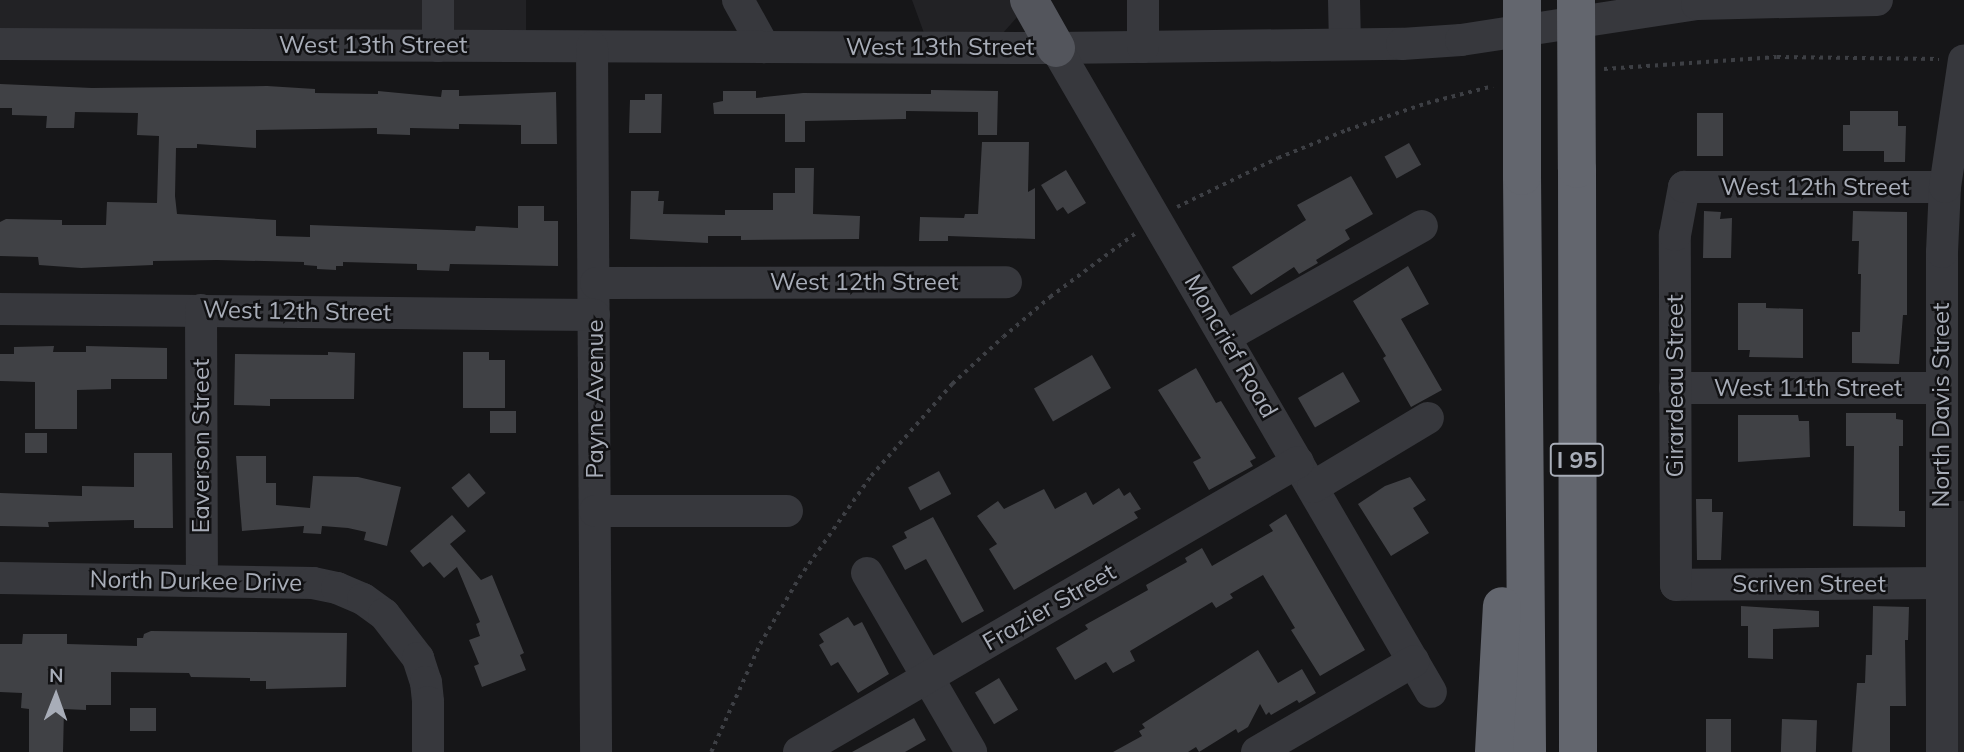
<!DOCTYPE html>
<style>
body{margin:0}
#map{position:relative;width:1964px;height:752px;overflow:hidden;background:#161618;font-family:Mulish,sans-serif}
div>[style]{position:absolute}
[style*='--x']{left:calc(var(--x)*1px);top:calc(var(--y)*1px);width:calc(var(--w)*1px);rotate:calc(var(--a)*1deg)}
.built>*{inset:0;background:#222225;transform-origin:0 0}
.building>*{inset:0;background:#404145;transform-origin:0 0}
.path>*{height:3.5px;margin-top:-1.75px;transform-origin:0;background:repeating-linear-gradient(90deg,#3d3f44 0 3.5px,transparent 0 8.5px)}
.minor>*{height:32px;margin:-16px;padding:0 16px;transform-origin:16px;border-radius:16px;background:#37383d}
.major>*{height:38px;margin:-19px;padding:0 19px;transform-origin:19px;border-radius:19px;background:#53555c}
.highway>*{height:38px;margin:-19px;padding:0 19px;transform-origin:19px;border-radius:19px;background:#63666e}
.highway-bridge>*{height:38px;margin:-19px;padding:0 19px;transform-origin:19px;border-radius:19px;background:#63666e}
span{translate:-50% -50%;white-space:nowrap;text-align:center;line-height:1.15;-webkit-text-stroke:5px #111113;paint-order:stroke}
.shield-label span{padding:2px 5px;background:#111113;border:2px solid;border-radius:5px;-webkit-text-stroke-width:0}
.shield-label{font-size:23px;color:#a8adb8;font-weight:700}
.street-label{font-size:24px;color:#a8adb8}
.north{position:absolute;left:21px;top:661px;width:70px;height:70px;-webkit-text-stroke:5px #111113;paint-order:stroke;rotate:1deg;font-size:19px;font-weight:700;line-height:28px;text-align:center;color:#a8adb8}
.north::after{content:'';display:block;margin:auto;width:24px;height:32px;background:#a8adb8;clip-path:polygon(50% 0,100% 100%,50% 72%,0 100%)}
</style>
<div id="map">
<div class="built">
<i style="left:0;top:0;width:526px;height:32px"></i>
<i style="clip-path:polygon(912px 0,1013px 0,1018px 16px,1003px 33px,924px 33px)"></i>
<i style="left:1951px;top:501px;width:13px;height:251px"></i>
</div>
<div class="building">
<i style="clip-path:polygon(0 84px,92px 88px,267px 86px,315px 89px,315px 93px,378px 94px,378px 91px,441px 97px,442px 90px,459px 90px,459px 96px,556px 92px,557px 144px,521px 144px,521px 125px,459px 124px,459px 129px,410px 128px,410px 135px,377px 134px,377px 128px,256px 130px,256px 148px,197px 144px,197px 148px,176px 148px,175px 196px,177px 214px,276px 220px,276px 236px,310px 237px,310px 225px,475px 231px,476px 226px,518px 228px,518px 206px,544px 206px,544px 221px,558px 221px,558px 266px,450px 264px,449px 271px,417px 270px,417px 264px,343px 262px,343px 266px,336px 266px,336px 270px,317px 269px,317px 266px,304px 265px,304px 262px,217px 260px,153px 261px,153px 265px,81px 268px,39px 265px,38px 257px,0 256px,0 222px,6px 219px,62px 220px,62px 225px,106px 225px,107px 202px,157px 203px,159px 136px,137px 135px,138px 113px,75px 112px,74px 128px,46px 128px,47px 116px,12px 115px,12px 108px,0 108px)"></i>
<i style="clip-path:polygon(931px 90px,998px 91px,997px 135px,978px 135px,978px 112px,906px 111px,906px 119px,805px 121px,805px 142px,785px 142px,785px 114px,714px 114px,713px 103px,723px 101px,723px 91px,756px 91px,756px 98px,803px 93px,931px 94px)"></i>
<i style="clip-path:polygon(645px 94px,662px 94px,661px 133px,629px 133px,630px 100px,645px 100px)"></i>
<i style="clip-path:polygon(1850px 111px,1898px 111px,1898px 126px,1906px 126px,1905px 162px,1884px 162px,1884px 151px,1843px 151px,1843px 125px,1850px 125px)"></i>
<i style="left:1697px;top:113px;width:26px;height:43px"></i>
<i style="clip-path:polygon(982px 142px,1029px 142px,1028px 192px,1035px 188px,1035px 239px,948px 236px,948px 241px,919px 241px,920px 217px,964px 218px,965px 214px,978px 214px)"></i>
<i style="left:1409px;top:143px;width:25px;height:28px;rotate:61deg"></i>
<i style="clip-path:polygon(795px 168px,814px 168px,813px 214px,860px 216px,859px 239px,741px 240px,741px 236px,708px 236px,708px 243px,630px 239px,631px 191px,659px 191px,658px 201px,664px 201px,663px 214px,725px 215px,725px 210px,773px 210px,773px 193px,795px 193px)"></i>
<i style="clip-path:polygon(1066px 170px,1086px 203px,1068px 214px,1063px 207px,1057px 211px,1041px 185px)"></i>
<i style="clip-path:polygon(1351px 176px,1373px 214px,1345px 230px,1350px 239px,1316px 260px,1318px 263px,1299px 274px,1294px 267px,1251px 295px,1232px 267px,1306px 220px,1297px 205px)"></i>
<i style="clip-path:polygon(1704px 211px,1721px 212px,1720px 219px,1732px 218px,1731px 258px,1703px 258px)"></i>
<i style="clip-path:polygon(1853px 211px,1907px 212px,1907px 315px,1903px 315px,1899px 364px,1852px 363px,1852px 332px,1860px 332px,1861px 274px,1858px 274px,1859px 241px,1852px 241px)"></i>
<i style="clip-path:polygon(1408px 266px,1429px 304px,1401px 319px,1442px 390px,1411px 407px,1383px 358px,1386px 356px,1353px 301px)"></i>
<i style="clip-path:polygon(1738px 303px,1766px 303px,1766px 308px,1803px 309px,1803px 358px,1749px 357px,1750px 350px,1738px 350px)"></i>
<i style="clip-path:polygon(54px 346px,53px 352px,86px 352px,86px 346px,167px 348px,167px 379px,111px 379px,111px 389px,77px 390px,77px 429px,35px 429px,35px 382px,0 381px,0 354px,14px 354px,14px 347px)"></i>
<i style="clip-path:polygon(328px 352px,355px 353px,354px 399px,270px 399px,270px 406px,234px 405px,235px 354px,328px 355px)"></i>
<i style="clip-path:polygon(463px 352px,489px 352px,489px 360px,505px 360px,505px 408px,463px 408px)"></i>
<i style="left:1092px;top:355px;width:38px;height:67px;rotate:60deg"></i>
<i style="clip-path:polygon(1196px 368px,1216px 403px,1221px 401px,1256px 458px,1250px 461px,1253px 466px,1209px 490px,1193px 462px,1201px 458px,1158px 390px)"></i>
<i style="left:1343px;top:372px;width:34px;height:52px;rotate:60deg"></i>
<i style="left:490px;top:411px;width:26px;height:22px"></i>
<i style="clip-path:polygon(1846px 413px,1896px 413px,1896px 419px,1903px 420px,1903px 446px,1899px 446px,1899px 511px,1905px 511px,1905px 527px,1853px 526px,1854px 446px,1846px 446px)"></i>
<i style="clip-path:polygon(1738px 415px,1798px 415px,1799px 421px,1809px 421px,1810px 457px,1738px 462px)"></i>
<i style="left:25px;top:433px;width:22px;height:20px"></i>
<i style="clip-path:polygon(134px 453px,172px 453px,173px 528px,134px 528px,134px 520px,48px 522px,49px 527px,0 526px,0 493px,82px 496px,82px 486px,134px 487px)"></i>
<i style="clip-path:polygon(236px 456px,266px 456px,266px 483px,276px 483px,276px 505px,310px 508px,313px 476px,358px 477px,401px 487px,387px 546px,364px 540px,366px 532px,348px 528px,322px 526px,321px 534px,303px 533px,304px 526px,242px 531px)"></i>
<i style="left:939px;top:471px;width:26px;height:35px;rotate:62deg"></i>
<i style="left:469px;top:473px;width:26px;height:23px;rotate:50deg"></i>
<i style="clip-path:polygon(1410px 477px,1426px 500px,1413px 508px,1429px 533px,1391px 556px,1358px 504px,1385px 486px)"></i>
<i style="clip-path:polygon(1119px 488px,1124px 496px,1130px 492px,1141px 509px,1134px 512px,1138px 518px,1014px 590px,989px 549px,997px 544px,977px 516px,998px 501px,1004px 509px,1044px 489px,1055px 509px,1086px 492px,1093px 505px)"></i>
<i style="clip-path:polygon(1696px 499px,1712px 499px,1712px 512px,1723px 512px,1721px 560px,1697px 560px)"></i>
<i style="clip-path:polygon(1286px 514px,1365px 650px,1320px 676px,1291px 630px,1295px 628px,1263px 575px,1230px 594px,1233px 598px,1216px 608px,1212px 602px,1130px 651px,1135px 661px,1113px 673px,1106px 662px,1075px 680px,1056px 648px,1088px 629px,1085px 625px,1148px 590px,1146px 585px,1187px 562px,1185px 558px,1202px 548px,1212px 566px,1273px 531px,1269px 525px)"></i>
<i style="clip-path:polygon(452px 515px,466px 531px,450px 544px,481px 580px,492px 575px,524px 653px,520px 655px,526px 670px,482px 687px,474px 666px,479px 664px,469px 640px,480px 636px,476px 624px,480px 622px,457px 567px,444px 578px,430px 562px,423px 567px,410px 551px)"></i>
<i style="clip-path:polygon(933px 517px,984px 611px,962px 623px,926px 559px,905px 570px,892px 546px,907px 538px,904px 532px)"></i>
<i style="clip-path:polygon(1741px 606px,1819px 611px,1819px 627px,1773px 629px,1773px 659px,1748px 658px,1748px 626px,1741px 626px)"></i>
<i style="clip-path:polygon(1873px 606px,1909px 607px,1908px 640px,1905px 640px,1906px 706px,1890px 706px,1890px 752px,1852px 752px,1857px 683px,1865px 683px,1866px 655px,1872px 655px)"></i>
<i style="clip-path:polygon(848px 617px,854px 626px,862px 622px,889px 674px,858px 693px,838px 662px,831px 666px,819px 645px,824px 642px,819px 634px)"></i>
<i style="clip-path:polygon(151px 631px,347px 633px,346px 687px,266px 689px,266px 681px,250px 681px,250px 678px,191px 677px,189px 673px,111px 672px,111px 705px,86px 705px,86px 710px,64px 709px,63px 752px,29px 752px,29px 709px,21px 708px,22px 693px,0 692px,0 644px,22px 644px,23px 634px,67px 634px,67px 644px,137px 646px,137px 638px,143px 638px,144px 634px)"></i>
<i style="clip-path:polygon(1258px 650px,1278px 683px,1302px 669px,1316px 693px,1299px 703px,1297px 700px,1271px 715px,1269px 712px,1266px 715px,1260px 704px,1248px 727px,1238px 733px,1236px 729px,1199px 752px,1196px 747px,1188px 752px,1113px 752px,1142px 736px,1139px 731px,1145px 728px,1142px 724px)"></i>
<i style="left:999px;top:678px;width:37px;height:28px;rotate:59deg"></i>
<i style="left:130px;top:708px;width:26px;height:23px"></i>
<i style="clip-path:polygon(914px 718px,926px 740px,905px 752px,852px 752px)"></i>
<i style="left:1706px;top:719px;width:25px;height:33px"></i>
<i style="left:1782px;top:719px;width:35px;height:33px;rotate:2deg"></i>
</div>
<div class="path">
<i style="--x:1604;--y:69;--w:173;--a:-4"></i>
<i style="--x:1777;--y:57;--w:162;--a:0.7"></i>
<i style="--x:1177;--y:207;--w:112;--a:-25.9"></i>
<i style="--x:1278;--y:158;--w:74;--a:-22.1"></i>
<i style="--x:1347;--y:130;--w:84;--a:-18.6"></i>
<i style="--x:1427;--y:103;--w:68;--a:-14.4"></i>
<i style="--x:711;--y:752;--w:119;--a:-65.6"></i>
<i style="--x:760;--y:644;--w:77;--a:-59.4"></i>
<i style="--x:799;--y:578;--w:125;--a:-54.8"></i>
<i style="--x:871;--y:476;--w:123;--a:-48.6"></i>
<i style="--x:952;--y:384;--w:69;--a:-42.7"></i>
<i style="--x:1003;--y:337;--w:62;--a:-40.4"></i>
<i style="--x:1050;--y:297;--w:107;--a:-36.7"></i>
</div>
<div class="minor">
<i style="--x:738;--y:0;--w:54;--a:61"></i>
<i style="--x:1344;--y:0;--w:44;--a:88.7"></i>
<i style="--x:0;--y:44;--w:1056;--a:0.22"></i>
<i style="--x:1056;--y:48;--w:346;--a:-0.7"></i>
<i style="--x:1402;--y:44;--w:59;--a:-3.9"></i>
<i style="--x:1461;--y:40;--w:239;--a:-8.7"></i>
<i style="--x:1697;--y:4;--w:180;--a:-1.3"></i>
<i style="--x:438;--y:46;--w:46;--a:-90"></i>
<i style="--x:592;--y:47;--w:705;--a:89.67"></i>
<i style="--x:1143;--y:47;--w:47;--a:-90"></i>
<i style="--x:1056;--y:48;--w:745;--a:59.79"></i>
<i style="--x:596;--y:283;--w:410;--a:-0.1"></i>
<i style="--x:0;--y:309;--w:594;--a:0.58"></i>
<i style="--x:201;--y:310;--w:271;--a:89.8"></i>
<i style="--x:1225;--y:337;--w:226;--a:-29.4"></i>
<i style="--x:1675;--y:388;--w:266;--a:0"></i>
<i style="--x:1313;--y:487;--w:134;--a:-31"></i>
<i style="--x:595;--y:511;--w:192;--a:0"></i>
<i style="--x:867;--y:573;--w:207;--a:59.8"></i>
<i style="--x:0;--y:578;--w:313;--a:0.9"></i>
<i style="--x:313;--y:583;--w:25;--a:12"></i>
<i style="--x:337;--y:588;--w:28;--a:23"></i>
<i style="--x:363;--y:599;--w:26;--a:36"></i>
<i style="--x:384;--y:614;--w:56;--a:52.3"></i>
<i style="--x:418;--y:658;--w:25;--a:72"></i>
<i style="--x:426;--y:682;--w:20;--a:84"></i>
<i style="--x:428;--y:702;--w:50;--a:90"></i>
<i style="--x:1942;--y:583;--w:266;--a:179.6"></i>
<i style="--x:1676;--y:585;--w:350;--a:-90.2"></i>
<i style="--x:1675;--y:235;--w:49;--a:-79.4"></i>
<i style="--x:1684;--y:187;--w:261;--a:0"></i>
<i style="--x:799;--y:752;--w:577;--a:-30.16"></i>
<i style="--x:1257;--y:752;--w:181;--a:-30.1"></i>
<i style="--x:1942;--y:752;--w:500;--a:-90"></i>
<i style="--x:1942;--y:252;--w:65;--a:-87.4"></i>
<i style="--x:1945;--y:187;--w:128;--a:-81.5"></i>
</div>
<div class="major">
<i style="--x:1029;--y:0;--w:55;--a:60.6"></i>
</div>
<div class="highway">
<i style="--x:1577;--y:169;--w:583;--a:89.9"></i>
<i style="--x:1522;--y:176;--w:576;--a:89.5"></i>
<i style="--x:1494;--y:752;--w:146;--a:-86.9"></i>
</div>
<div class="highway-bridge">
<i style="--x:1522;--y:0;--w:176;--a:90"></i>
<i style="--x:1576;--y:0;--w:169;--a:89.7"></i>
</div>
<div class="shield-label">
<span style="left:1577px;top:460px">I 95</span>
</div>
<div class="street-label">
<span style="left:373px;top:45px">West 13th Street</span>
<span style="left:940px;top:47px">West 13th Street</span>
<span style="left:1815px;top:187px">West 12th Street</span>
<span style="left:864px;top:282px">West 12th Street</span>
<span style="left:297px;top:311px;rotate:1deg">West 12th Street</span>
<span style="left:1231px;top:346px;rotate:60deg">Moncrief Road</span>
<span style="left:1675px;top:386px;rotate:-90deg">Girardeau Street</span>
<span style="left:1808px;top:388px">West 11th Street</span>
<span style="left:595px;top:399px;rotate:-90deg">Payne Avenue</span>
<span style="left:1941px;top:405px;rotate:-90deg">North Davis Street</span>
<span style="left:201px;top:446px;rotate:-90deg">Eaverson Street</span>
<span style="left:196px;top:581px;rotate:1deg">North Durkee Drive</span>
<span style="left:1809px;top:584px">Scriven Street</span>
<span style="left:1049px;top:607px;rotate:-30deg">Frazier Street</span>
</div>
<div class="north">N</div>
</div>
